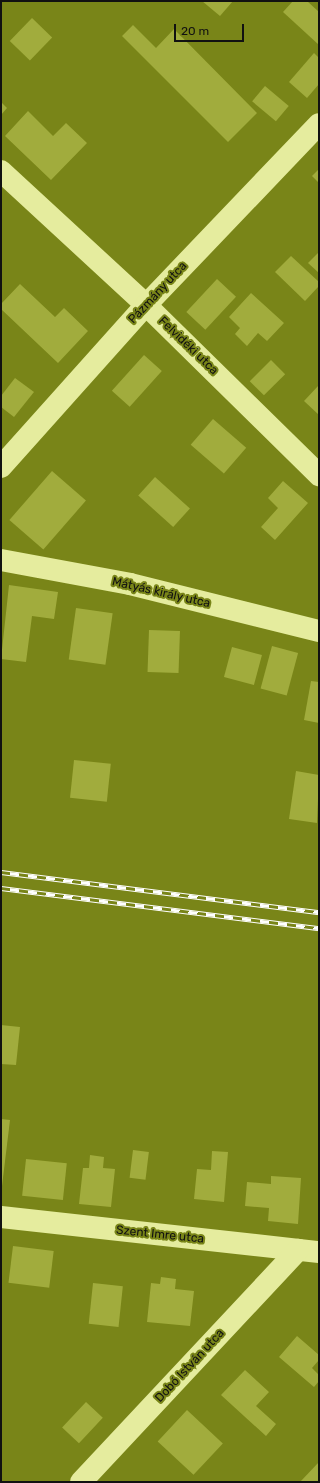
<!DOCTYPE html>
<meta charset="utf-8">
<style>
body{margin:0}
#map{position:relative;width:320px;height:1483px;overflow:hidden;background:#798518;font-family:Rubik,sans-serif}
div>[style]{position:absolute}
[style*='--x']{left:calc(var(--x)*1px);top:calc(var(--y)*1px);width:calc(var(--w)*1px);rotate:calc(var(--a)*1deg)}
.building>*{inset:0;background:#a1ac3d;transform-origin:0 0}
.minor>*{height:22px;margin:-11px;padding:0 11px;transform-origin:11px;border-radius:11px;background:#e5ec9e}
.rail>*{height:4.5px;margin-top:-2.25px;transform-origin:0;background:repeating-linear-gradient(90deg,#798518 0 9px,#fff 0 18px);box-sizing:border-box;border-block:1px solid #fff}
span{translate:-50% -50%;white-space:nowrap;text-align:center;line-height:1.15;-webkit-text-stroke:4px #798518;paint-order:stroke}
.street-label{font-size:12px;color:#111}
.frame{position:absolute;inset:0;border:2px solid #111;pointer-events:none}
.scale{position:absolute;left:174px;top:24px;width:70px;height:18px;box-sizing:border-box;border:2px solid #111;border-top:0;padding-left:5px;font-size:12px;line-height:14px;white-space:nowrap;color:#111;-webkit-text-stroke:3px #798518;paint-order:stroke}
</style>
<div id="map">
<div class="building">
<i style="clip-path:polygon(202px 1px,233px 1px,220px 16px)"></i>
<i style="clip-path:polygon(293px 1px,307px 1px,319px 12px,319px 45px,283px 12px)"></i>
<i style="left:32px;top:18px;width:28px;height:32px;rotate:44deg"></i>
<i style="clip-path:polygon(133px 25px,156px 48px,174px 29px,257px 113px,228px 142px,122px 36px)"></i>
<i style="clip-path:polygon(314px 53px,319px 58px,319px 84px,307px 98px,289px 82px)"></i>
<i style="left:265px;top:86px;width:31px;height:20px;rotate:40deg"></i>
<i style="clip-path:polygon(1px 102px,7px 108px,1px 115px)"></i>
<i style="clip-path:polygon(28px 111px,53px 136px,66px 123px,87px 143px,51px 180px,5px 136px)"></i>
<i style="clip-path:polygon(319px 169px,319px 183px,312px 176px)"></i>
<i style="clip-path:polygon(319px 252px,319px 273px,308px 263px)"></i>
<i style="clip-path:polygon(291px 256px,319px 282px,319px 286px,305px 301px,275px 272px)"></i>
<i style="left:217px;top:279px;width:26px;height:45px;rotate:43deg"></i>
<i style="clip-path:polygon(20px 284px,55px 317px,64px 308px,88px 331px,58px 363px,1px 309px,1px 304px)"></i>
<i style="clip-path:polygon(251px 293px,284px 323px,267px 341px,258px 333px,247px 346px,235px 334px,240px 328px,229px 317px)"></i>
<i style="left:144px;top:355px;width:24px;height:48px;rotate:42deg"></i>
<i style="left:271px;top:360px;width:20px;height:30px;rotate:45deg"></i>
<i style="clip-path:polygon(15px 378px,34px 392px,14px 417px,1px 407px,1px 396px)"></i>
<i style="clip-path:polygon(319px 385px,319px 415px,304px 401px)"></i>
<i style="left:213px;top:419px;width:44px;height:34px;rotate:41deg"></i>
<i style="left:52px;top:471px;width:45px;height:65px;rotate:41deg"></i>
<i style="left:155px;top:477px;width:47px;height:25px;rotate:42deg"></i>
<i style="clip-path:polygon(283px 481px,308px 503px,275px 540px,261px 527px,278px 508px,268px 498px)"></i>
<i style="clip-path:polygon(9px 585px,58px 592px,54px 619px,32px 616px,26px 662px,1px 659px)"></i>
<i style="left:76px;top:608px;width:37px;height:52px;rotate:8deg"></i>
<i style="left:149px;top:630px;width:31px;height:42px;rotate:2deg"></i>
<i style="left:272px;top:646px;width:27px;height:44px;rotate:15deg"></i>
<i style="left:232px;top:647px;width:31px;height:31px;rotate:15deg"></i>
<i style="clip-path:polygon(311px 681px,319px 682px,319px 723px,304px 720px)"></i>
<i style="left:74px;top:760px;width:37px;height:38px;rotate:6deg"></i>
<i style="clip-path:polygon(296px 771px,319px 775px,317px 823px,289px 819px)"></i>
<i style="clip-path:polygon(1px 1025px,20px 1027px,16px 1065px,1px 1064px)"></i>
<i style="clip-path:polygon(1px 1119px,10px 1120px,2px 1186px,1px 1186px)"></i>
<i style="left:133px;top:1150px;width:16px;height:28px;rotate:7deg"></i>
<i style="clip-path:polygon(212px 1151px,228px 1152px,224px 1202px,194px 1199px,197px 1169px,211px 1170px)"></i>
<i style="clip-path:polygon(90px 1155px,104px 1157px,103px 1168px,115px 1169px,111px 1207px,79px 1204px,83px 1168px,89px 1168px)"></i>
<i style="left:26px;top:1159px;width:41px;height:37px;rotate:6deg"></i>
<i style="clip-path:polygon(271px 1176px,301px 1178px,298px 1224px,268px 1221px,269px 1208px,245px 1206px,247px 1182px,271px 1184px)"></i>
<i style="left:13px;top:1246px;width:41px;height:37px;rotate:7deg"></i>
<i style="clip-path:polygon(161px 1277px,176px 1279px,175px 1289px,194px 1291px,190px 1326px,147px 1322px,151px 1283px,160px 1284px)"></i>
<i style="left:93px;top:1283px;width:30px;height:41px;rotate:6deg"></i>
<i style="clip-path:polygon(297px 1336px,319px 1355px,319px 1360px,312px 1368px,319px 1375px,319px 1381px,314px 1387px,279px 1357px)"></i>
<i style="clip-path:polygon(245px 1370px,269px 1392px,256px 1406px,276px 1424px,266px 1436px,221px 1395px)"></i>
<i style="left:86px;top:1402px;width:23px;height:35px;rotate:43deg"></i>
<i style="left:187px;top:1410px;width:49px;height:43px;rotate:43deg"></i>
<i style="clip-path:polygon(319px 1462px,319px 1482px,300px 1482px)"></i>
</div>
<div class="minor">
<i style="--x:1;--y:171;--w:197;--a:42.7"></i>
<i style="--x:146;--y:305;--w:243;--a:44.5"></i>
<i style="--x:1;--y:467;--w:217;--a:-48.2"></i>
<i style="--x:146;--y:305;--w:250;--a:-46.3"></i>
<i style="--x:1;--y:560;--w:131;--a:10.5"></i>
<i style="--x:130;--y:584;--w:195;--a:14"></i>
<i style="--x:1;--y:1217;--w:320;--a:6.3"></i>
<i style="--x:81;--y:1482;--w:318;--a:-46.9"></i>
</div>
<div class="rail">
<i style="--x:1;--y:872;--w:321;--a:7.2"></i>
<i style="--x:1;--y:888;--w:321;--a:7.2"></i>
</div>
<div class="street-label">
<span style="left:158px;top:293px;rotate:-47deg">Pázmány utca</span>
<span style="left:188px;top:346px;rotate:44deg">Felvidéki utca</span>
<span style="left:161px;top:593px;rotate:13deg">Mátyás király utca</span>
<span style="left:160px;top:1235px;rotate:6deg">Szent Imre utca</span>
<span style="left:190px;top:1366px;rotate:-47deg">Dobó István utca</span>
</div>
<div class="frame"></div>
<div class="scale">20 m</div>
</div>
